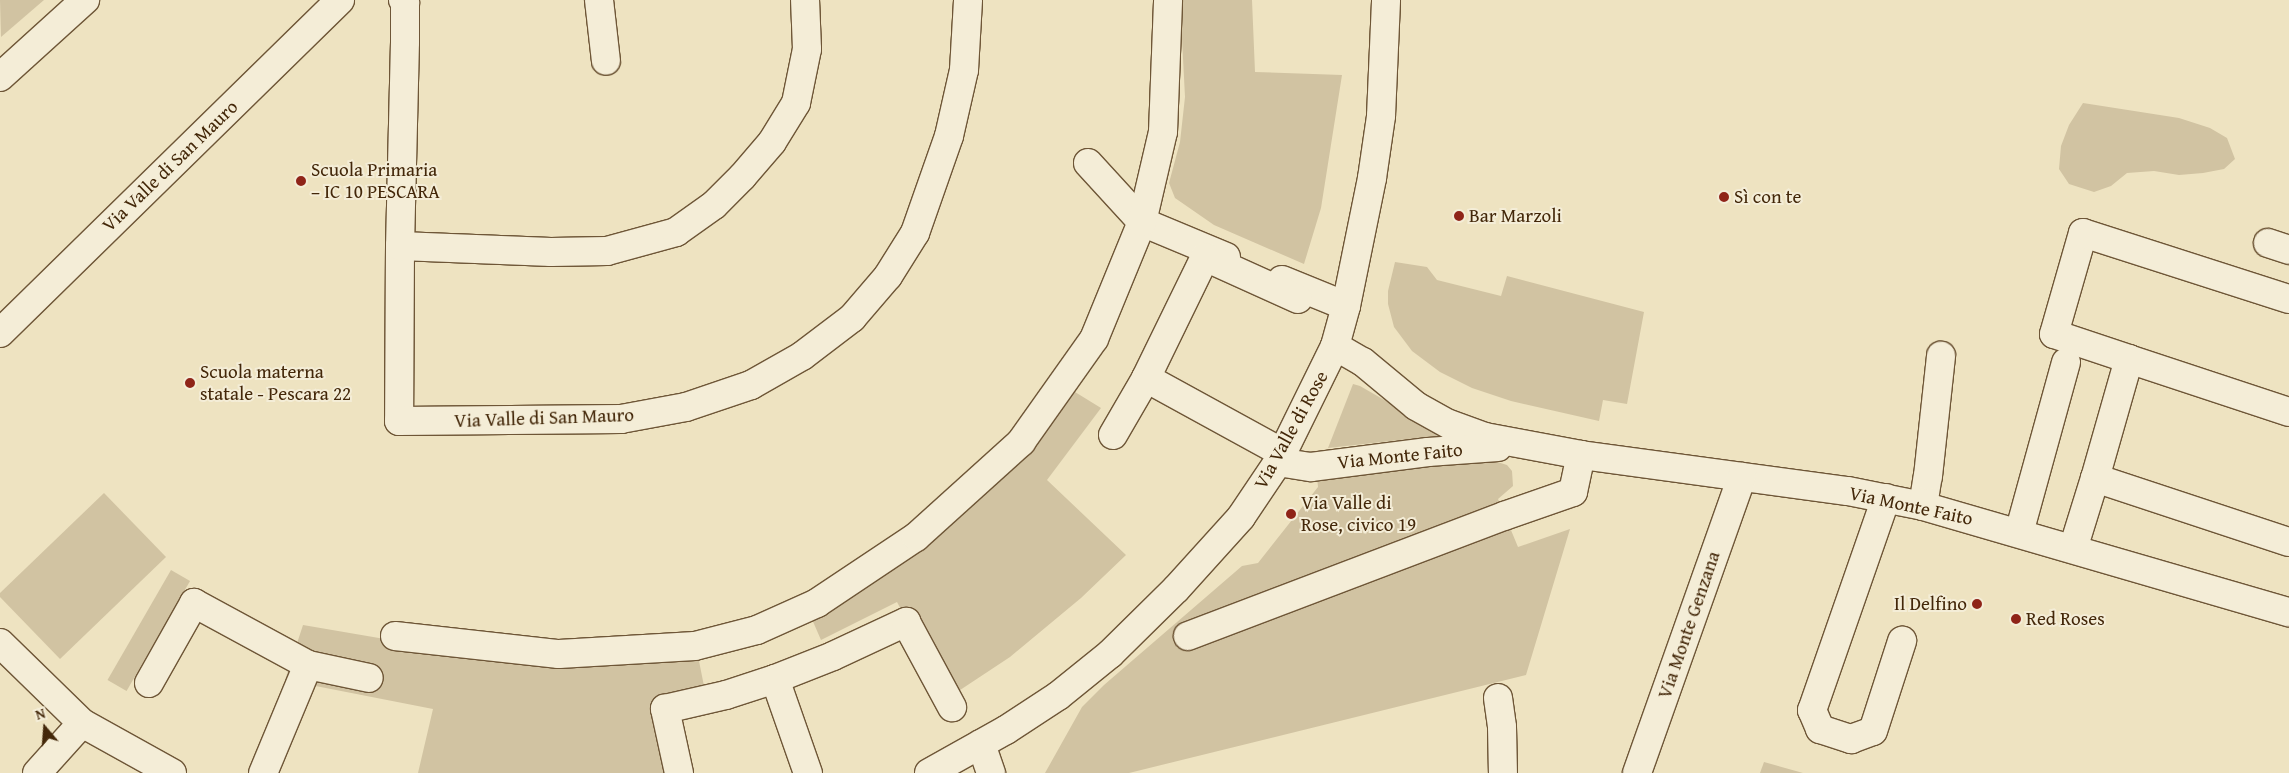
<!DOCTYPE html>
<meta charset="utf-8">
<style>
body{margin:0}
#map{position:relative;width:2289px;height:773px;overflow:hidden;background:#eee3c1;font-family:"Gentium Book Plus",serif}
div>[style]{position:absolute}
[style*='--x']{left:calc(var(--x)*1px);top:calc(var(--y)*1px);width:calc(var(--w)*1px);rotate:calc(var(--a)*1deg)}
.green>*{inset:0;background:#d1c3a2;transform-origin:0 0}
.roads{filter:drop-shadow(1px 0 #6e5637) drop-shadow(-1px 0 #6e5637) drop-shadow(0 1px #6e5637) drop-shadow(0 -1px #6e5637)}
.minor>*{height:28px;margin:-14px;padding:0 14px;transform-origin:14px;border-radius:14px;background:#f4edd7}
.dots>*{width:14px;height:14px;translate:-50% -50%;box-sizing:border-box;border:2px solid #f4edd7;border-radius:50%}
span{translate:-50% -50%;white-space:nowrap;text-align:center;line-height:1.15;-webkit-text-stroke:4px #f4edd7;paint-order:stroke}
.street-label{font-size:19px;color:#432709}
.poi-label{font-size:19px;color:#432709}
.left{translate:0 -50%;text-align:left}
.right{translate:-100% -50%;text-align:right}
.north{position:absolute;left:20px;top:703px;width:50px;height:50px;-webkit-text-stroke:4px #f4edd7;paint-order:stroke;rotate:342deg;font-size:14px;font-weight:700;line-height:20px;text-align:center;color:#432709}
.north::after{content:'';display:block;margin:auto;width:18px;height:22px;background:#432709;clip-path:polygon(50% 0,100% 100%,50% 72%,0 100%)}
</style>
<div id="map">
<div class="green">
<i style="clip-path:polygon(0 0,44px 0,1px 37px)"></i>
<i style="clip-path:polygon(1180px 0,1252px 0,1255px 72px,1342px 75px,1321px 208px,1304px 264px,1214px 225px,1175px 198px,1169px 183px,1180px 142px,1185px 97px)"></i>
<i style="clip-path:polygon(2083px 103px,2179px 118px,2210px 128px,2227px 138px,2235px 159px,2224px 169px,2203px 173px,2179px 175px,2154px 171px,2127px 173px,2111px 186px,2094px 192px,2069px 184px,2059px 169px,2061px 146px,2069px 125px)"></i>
<i style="clip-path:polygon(1395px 262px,1427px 267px,1437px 280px,1501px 296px,1507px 276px,1644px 312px,1627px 404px,1603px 400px,1599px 421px,1511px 401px,1472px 388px,1440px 372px,1412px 351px,1394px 327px,1388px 304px,1388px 291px)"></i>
<i style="clip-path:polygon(1353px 384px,1360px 386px,1445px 435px,1328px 448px)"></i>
<i style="clip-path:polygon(1075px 392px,1101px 408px,1047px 480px,1126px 555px,1081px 598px,1010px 657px,948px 698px,897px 602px,821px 640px,811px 617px,1025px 449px)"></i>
<i style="clip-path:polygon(1478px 456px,1507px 465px,1512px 471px,1513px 486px,1498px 499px,1518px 547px,1570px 529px,1526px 675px,1129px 773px,1045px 773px,1082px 707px,1104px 685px,1242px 566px,1258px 563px,1318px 487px,1317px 477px)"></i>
<i style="clip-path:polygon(104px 493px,166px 557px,60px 659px,0 597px,0 593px)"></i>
<i style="left:171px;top:570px;width:22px;height:127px;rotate:30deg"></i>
<i style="clip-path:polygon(303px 625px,449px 650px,698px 656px,706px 696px,662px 707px,677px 773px,418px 773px,433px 709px,285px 680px)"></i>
<i style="clip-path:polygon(1764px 762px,1803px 773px,1760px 773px)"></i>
</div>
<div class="roads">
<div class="minor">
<i style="--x:403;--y:0;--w:4;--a:56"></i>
<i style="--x:405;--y:3;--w:39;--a:90"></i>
<i style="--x:405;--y:42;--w:204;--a:91.4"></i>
<i style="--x:400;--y:246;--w:175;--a:90.3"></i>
<i style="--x:399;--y:421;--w:222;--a:-0.5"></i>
<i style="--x:621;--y:419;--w:66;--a:-10.5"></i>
<i style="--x:686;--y:407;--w:69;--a:-18.7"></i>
<i style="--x:751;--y:385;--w:59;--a:-29.6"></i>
<i style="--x:802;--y:356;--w:63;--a:-37.2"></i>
<i style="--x:852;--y:318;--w:55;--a:-49.4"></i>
<i style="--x:888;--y:276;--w:51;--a:-57.9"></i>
<i style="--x:915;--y:233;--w:103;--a:-70.7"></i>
<i style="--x:949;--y:136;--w:68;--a:-77.2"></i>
<i style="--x:964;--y:70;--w:70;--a:-86.7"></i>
<i style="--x:599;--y:0;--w:61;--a:83.5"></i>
<i style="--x:0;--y:77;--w:115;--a:-42.2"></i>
<i style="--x:1088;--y:163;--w:80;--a:47.5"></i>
<i style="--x:1142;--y:222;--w:91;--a:22.6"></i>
<i style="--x:2268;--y:243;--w:22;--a:18"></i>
<i style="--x:400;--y:246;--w:151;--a:2.3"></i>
<i style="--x:551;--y:252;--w:56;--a:-1"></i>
<i style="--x:607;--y:251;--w:72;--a:-15.4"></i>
<i style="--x:676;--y:232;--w:47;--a:-35.4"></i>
<i style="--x:714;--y:205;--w:40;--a:-45"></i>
<i style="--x:742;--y:177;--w:46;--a:-49.4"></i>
<i style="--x:772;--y:142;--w:46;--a:-58.4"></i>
<i style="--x:796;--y:103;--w:55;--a:-78.5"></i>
<i style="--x:807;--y:49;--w:49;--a:-92.3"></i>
<i style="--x:1282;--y:280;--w:69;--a:22.1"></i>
<i style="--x:0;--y:333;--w:476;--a:-44.4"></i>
<i style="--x:1335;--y:346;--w:32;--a:30"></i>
<i style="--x:1363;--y:362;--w:69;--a:39.7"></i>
<i style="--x:1416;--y:406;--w:38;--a:29"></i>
<i style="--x:1449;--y:424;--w:38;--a:20"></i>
<i style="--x:1485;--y:437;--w:98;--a:10.6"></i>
<i style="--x:1581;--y:455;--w:269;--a:7.7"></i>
<i style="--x:1848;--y:491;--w:76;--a:11.3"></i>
<i style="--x:1923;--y:506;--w:381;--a:16.2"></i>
<i style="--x:2129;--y:359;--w:79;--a:-161.6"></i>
<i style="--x:2054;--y:334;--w:105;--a:-74"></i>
<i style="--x:2083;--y:233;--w:216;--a:17.8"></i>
<i style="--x:1146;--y:378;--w:156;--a:28.7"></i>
<i style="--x:2289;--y:412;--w:169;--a:-161.7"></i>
<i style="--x:2129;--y:359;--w:124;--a:105.9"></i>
<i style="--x:2095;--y:478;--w:204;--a:18.3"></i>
<i style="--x:1113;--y:435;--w:66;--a:-59.9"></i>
<i style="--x:1146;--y:378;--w:135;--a:-64"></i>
<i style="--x:1205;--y:257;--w:102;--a:24.3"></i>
<i style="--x:1278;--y:462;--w:33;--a:9"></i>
<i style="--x:1311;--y:467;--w:118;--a:-7.3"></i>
<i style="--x:1428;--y:452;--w:70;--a:-4.1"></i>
<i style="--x:1886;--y:498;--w:225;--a:109.2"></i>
<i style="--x:1812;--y:710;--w:21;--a:67"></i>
<i style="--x:1820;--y:729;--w:33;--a:18"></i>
<i style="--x:1851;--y:739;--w:23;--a:-20"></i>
<i style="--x:1873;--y:731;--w:95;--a:-72.1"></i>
<i style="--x:1923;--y:506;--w:30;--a:-81"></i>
<i style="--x:1928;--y:476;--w:121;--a:-83.8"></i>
<i style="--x:2019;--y:533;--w:177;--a:-74.6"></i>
<i style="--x:2073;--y:549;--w:74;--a:-72.8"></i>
<i style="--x:395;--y:636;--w:165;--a:6.3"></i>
<i style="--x:559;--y:654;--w:136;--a:-3.4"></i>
<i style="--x:695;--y:646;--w:64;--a:-14.5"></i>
<i style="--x:757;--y:630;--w:66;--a:-24.2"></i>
<i style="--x:817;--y:603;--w:119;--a:-33.7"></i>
<i style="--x:916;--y:537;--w:142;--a:-42.1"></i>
<i style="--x:1021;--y:442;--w:126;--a:-54.7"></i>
<i style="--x:1094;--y:339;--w:126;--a:-67.7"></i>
<i style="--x:1142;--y:222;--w:92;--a:-76.9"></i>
<i style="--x:1163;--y:132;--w:132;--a:-87.8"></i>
<i style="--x:1188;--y:636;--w:338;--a:-20.8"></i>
<i style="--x:1504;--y:516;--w:73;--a:-19.2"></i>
<i style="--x:1573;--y:492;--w:38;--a:-78"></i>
<i style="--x:0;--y:643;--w:115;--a:44.3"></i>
<i style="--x:82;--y:723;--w:103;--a:29.1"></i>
<i style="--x:308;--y:665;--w:62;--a:12"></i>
<i style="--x:775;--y:679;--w:100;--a:70.7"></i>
<i style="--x:149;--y:683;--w:92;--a:-60.6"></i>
<i style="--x:194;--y:603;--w:130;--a:28.5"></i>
<i style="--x:308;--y:665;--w:117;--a:112.6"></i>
<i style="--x:1498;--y:698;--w:29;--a:82"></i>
<i style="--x:1502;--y:727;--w:46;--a:88.8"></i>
<i style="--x:981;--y:744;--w:31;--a:71"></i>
<i style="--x:37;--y:773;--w:67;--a:-48"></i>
<i style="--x:679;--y:773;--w:66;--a:-102.3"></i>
<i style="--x:665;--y:709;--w:63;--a:-12.9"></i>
<i style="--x:726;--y:695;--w:52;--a:-18.1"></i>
<i style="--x:775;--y:679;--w:62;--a:-21.6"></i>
<i style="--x:833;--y:656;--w:81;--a:-25"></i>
<i style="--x:906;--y:622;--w:97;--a:61.6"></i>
<i style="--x:929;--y:773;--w:88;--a:-29.2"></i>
<i style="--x:1006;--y:730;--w:62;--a:-33.2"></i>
<i style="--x:1058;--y:696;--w:67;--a:-38.9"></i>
<i style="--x:1110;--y:654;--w:93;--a:-44.6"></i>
<i style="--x:1176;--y:589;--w:97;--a:-47.9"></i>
<i style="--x:1241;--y:517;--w:66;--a:-56.1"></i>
<i style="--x:1278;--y:462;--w:129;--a:-63.8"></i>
<i style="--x:1335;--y:346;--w:41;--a:-74.6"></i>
<i style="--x:1346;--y:306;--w:131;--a:-78.5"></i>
<i style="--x:1372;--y:178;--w:63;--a:-81.7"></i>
<i style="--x:1381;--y:116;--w:116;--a:-87.5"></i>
<i style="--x:1637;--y:773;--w:314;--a:-70.5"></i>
</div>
</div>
<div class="dots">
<i style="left:301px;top:181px;background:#8f2418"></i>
<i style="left:1724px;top:197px;background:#8f2418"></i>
<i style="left:1459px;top:216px;background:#8f2418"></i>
<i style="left:190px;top:383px;background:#8f2418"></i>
<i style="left:1291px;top:514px;background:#8f2418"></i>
<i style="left:1977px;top:604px;background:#8f2418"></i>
<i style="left:2016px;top:619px;background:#8f2418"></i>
</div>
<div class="street-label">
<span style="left:170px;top:166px;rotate:-44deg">Via Valle di San Mauro</span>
<span style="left:544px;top:418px;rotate:-2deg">Via Valle di San Mauro</span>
<span style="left:1291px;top:430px;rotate:-61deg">Via Valle di Rose</span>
<span style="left:1400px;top:456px;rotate:-6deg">Via Monte Faito</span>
<span style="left:1911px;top:506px;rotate:12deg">Via Monte Faito</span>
<span style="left:1689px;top:625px;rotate:-71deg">Via Monte Genzana</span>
</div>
<div class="poi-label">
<span class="left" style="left:311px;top:181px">Scuola Primaria<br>– IC 10 PESCARA</span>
<span class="left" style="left:1734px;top:197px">Sì con te</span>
<span class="left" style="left:1469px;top:216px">Bar Marzoli</span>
<span class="left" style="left:200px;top:383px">Scuola materna<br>statale - Pescara 22</span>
<span class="left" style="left:1301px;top:514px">Via Valle di<br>Rose, civico 19</span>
<span class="right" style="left:1967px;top:604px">Il Delfino</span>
<span class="left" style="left:2026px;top:619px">Red Roses</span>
</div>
<div class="north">N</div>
</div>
